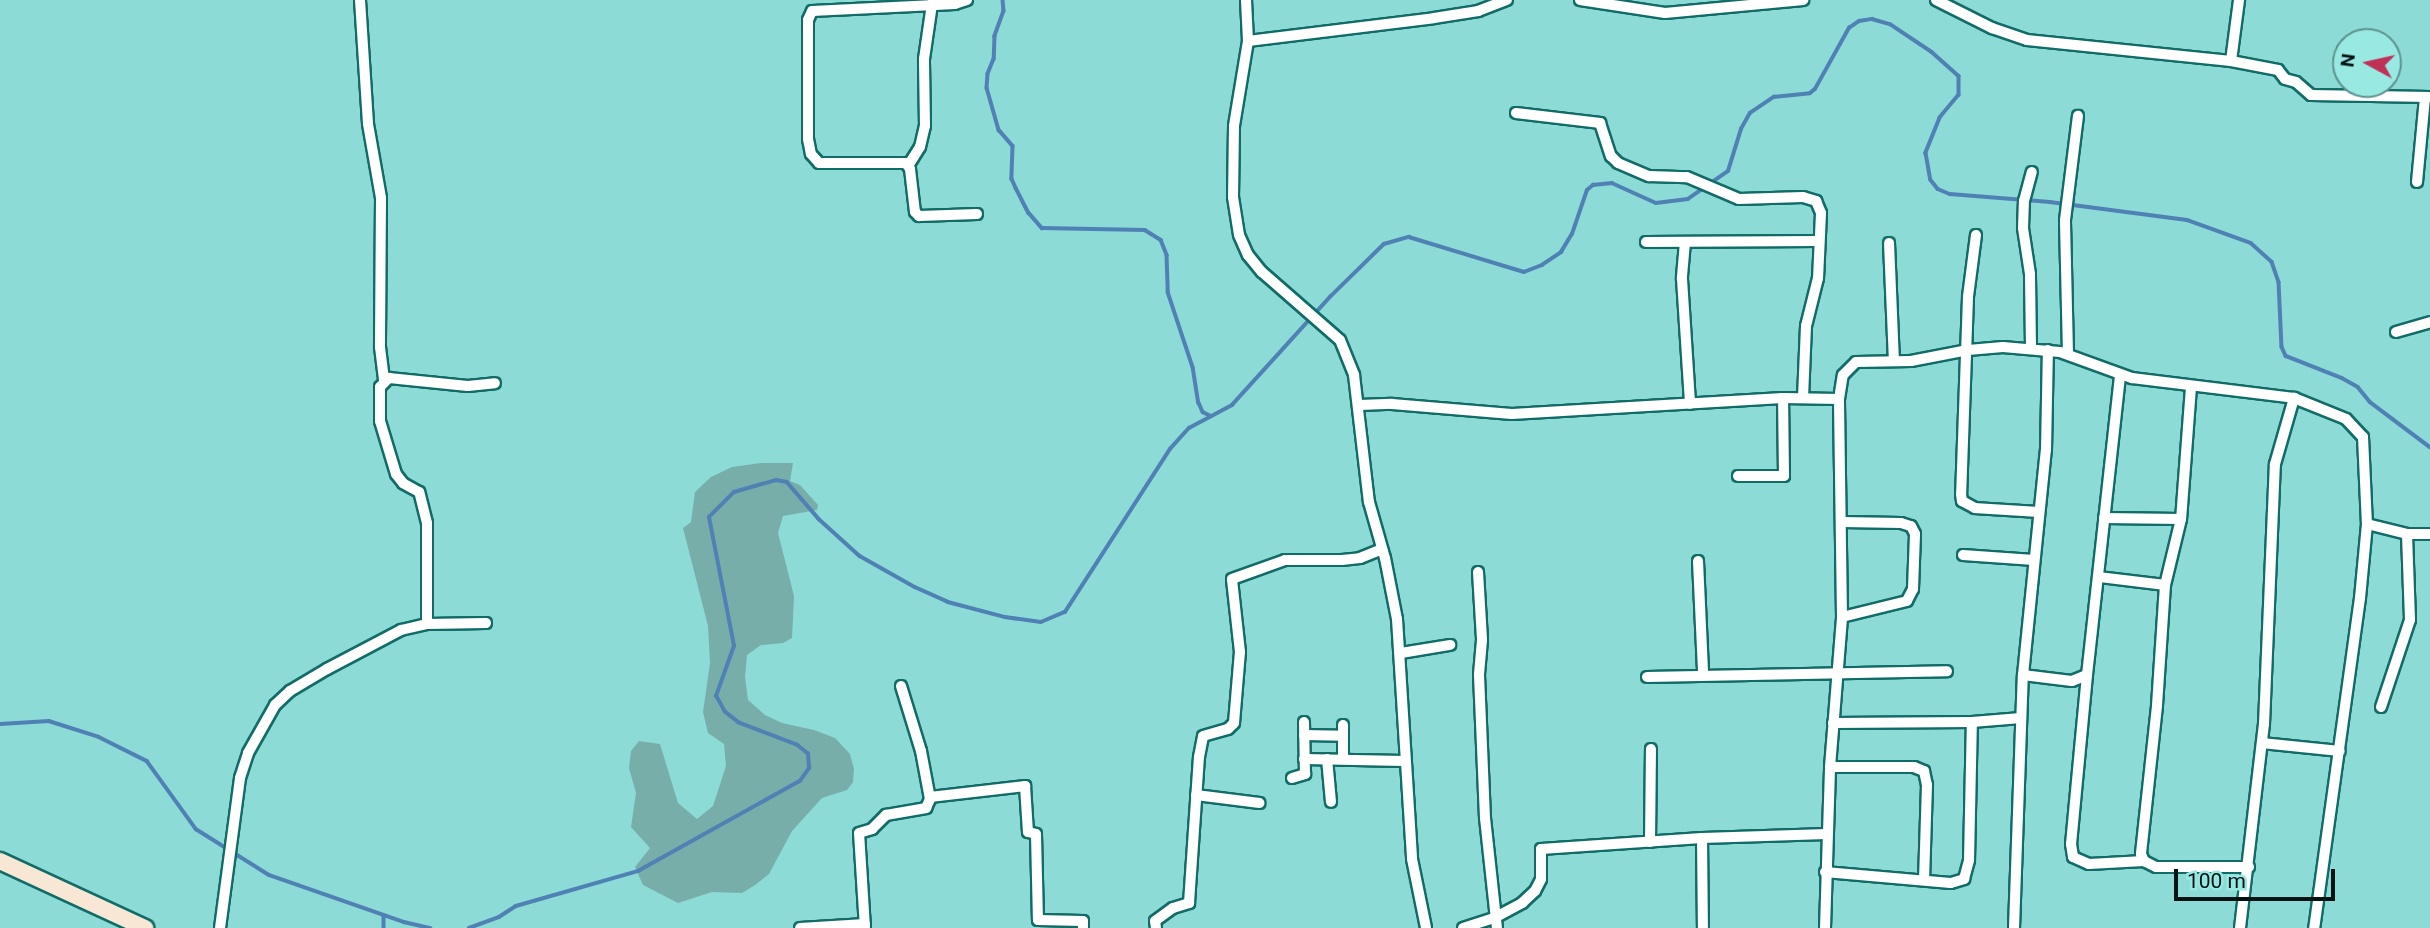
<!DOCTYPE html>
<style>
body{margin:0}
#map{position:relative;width:2430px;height:928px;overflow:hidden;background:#8cdbd6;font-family:Roboto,sans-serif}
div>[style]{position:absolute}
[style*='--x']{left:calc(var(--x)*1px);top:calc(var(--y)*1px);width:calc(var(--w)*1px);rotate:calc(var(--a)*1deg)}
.green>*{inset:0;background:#78aeaa}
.stream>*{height:3.5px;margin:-1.75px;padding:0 1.75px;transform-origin:1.75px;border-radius:1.75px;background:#5081b4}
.roads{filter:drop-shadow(2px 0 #116c68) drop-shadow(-2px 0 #116c68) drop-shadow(0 2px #116c68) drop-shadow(0 -2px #116c68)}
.street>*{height:10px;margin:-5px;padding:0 5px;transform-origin:5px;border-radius:5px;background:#fff}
.secondary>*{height:16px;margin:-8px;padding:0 8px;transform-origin:8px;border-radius:8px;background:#f7e7d4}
span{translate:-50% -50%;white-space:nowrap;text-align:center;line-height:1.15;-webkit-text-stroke:7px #99e9e3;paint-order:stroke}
.north{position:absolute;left:2332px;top:28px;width:70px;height:70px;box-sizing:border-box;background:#99e9e3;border:2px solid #5c938f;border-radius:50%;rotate:278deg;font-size:19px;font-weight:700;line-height:28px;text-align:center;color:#001312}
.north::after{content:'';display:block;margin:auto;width:24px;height:32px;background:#c03157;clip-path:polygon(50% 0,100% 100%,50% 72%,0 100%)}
.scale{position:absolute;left:2174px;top:869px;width:161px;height:32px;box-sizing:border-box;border:4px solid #001312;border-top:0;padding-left:9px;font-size:21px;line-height:24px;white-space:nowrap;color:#001312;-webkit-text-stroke:5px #99e9e3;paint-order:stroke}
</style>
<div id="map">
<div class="green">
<i style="clip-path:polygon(761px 463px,793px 463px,790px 481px,800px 485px,818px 505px,817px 510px,783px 516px,778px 533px,794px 596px,792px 638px,783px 643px,761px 645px,747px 655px,745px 677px,748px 700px,765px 715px,782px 723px,814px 730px,835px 738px,850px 754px,854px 769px,853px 782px,847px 790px,822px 798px,792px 831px,769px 874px,755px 885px,742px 893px,712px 892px,678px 903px,643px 885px,635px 867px,650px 848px,631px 827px,636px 793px,629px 768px,631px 751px,639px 741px,660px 744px,678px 803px,697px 819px,713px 806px,726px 766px,724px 744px,708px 733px,703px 712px,710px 663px,708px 626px,683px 528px,691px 522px,695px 492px,711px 477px,732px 467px)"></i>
</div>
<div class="stream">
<i style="--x:1003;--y:0;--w:11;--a:85"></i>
<i style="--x:1004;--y:11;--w:27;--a:110"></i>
<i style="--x:995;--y:36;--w:23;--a:92"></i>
<i style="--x:994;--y:59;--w:16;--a:112"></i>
<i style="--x:988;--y:74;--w:14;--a:94"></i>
<i style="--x:987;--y:88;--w:44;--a:74.1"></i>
<i style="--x:999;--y:130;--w:21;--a:49"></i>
<i style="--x:1013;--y:146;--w:33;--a:92"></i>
<i style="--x:1012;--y:179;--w:10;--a:66"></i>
<i style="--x:1016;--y:188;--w:28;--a:63"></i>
<i style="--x:1029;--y:213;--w:20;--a:49"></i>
<i style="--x:1042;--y:228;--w:103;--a:1.1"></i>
<i style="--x:1145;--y:230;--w:19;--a:32"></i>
<i style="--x:1161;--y:240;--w:16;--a:68"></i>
<i style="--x:1167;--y:255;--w:37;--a:88"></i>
<i style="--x:1168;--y:292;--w:79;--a:71.6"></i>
<i style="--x:1193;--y:367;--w:36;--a:81"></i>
<i style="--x:1199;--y:403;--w:10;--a:66"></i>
<i style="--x:1203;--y:412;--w:9;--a:27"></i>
<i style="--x:0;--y:724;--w:49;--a:-3.5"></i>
<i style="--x:49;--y:721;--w:52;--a:17.7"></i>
<i style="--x:99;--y:737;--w:54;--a:26.6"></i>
<i style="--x:147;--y:761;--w:84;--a:54.2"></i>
<i style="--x:196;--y:829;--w:86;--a:32.2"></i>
<i style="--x:269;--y:875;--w:143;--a:19.2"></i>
<i style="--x:404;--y:922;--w:27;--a:13"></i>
<i style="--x:384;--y:916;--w:12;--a:90"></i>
<i style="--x:469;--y:928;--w:32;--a:-20"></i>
<i style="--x:499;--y:917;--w:20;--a:-33"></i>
<i style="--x:516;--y:906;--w:127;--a:-16"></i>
<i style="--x:638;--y:871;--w:185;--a:-29.1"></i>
<i style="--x:800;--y:781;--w:16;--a:-55"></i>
<i style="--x:809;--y:768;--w:14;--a:-94"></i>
<i style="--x:808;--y:754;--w:14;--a:-141"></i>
<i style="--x:797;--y:745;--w:62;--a:-159.2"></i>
<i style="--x:739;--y:723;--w:18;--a:-142"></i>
<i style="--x:725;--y:712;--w:18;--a:-119"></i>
<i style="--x:716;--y:696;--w:53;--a:-70.2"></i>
<i style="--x:734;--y:646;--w:131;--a:-101"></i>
<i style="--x:709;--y:517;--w:35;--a:-45"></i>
<i style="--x:734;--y:492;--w:44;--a:-15.9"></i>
<i style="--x:776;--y:480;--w:11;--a:10"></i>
<i style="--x:787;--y:482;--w:49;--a:49.1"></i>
<i style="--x:819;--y:519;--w:55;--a:42.1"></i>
<i style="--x:860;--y:556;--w:63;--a:29.4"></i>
<i style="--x:915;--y:587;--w:36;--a:24"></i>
<i style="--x:948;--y:602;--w:59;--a:14.7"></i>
<i style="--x:1005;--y:617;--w:36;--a:8"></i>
<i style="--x:1041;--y:622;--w:26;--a:-23"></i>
<i style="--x:1065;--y:612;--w:194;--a:-57.2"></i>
<i style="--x:1170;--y:449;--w:28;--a:-48"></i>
<i style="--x:1189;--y:428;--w:49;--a:-28.1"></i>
<i style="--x:1232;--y:405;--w:147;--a:-47.8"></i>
<i style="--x:1331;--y:296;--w:74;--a:-44.5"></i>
<i style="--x:1384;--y:244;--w:26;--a:-16"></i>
<i style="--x:1409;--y:237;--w:120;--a:16.9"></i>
<i style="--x:1524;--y:272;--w:19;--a:-21"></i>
<i style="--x:1542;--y:265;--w:23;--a:-34"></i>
<i style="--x:1561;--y:252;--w:21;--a:-59"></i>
<i style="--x:1572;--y:234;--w:46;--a:-71.2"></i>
<i style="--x:1587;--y:190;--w:8;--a:-40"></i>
<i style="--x:1593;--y:185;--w:19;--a:-6"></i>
<i style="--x:1612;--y:183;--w:48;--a:24.4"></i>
<i style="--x:1656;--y:203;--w:32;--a:-7"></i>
<i style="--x:1688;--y:199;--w:49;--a:-35"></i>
<i style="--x:1728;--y:171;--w:44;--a:-72.8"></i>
<i style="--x:1741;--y:129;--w:18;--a:-61"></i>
<i style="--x:1750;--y:113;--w:29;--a:-34"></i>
<i style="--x:1774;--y:97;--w:36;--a:-6"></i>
<i style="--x:1810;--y:93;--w:6;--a:-39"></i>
<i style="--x:1815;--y:89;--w:70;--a:-60.9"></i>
<i style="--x:1849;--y:28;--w:12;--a:-35"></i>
<i style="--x:1859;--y:21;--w:13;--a:-9"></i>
<i style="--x:1872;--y:19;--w:19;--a:16"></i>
<i style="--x:1890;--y:24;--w:50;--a:33.7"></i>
<i style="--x:1932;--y:52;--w:36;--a:42"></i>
<i style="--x:1959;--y:76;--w:19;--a:90"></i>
<i style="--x:1959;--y:95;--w:30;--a:130"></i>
<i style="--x:1940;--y:118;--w:38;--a:112"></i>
<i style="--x:1926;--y:153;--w:27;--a:80"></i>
<i style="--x:1931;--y:180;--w:11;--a:52"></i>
<i style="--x:1938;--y:189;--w:13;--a:23"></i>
<i style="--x:1950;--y:194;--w:100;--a:4.6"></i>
<i style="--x:2050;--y:202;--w:138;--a:7.5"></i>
<i style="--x:2187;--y:220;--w:68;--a:19.8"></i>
<i style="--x:2251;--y:243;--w:28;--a:42"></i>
<i style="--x:2272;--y:262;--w:21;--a:71"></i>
<i style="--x:2279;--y:282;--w:65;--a:87.4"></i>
<i style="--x:2282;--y:347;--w:10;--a:66"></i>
<i style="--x:2286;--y:356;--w:60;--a:21.4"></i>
<i style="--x:2342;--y:378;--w:18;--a:29"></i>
<i style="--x:2358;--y:387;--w:19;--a:51"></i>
<i style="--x:2370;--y:402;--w:75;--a:36.9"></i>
</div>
<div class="roads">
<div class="street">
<i style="--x:360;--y:0;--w:124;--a:86.3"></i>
<i style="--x:368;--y:124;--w:75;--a:80"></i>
<i style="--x:381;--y:198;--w:149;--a:90.4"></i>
<i style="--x:380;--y:347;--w:34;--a:83"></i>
<i style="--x:967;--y:0;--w:13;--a:162"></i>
<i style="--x:955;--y:4;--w:143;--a:177.2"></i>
<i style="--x:812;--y:11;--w:10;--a:114"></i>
<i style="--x:808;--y:20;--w:119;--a:90"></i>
<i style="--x:808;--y:139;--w:15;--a:79"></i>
<i style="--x:811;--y:154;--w:12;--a:48"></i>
<i style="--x:819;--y:163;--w:87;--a:0"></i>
<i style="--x:906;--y:163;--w:7;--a:56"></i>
<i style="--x:910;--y:169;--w:43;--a:83.4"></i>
<i style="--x:915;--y:212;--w:6;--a:45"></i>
<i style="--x:919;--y:216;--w:58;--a:-2"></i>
<i style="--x:1246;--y:0;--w:41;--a:87.2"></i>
<i style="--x:1248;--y:41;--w:86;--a:99.4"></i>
<i style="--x:1234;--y:126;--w:71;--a:90.8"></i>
<i style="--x:1233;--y:197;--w:38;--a:81"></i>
<i style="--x:1239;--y:235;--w:22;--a:66"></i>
<i style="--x:1248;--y:255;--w:22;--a:51"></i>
<i style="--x:1262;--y:272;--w:103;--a:41.1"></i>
<i style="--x:1340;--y:340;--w:38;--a:68"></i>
<i style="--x:1354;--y:375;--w:128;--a:83.3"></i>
<i style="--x:1369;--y:502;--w:58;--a:74.1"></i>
<i style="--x:1385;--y:558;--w:62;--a:78.9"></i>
<i style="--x:1397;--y:619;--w:240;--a:86.4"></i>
<i style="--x:1412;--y:859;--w:70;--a:78.5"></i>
<i style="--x:1580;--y:0;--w:86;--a:8.7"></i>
<i style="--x:1665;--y:13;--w:139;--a:-5.4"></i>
<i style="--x:1936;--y:0;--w:63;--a:26.6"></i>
<i style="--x:1992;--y:28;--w:37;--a:19"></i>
<i style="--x:2027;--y:40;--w:205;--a:5.9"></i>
<i style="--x:2231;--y:61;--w:48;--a:10.8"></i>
<i style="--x:2278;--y:70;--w:11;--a:52"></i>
<i style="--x:2285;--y:79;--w:11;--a:15"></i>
<i style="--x:2296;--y:82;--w:20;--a:41"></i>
<i style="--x:2311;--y:95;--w:119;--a:1"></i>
<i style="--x:1248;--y:41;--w:187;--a:-7"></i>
<i style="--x:1434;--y:18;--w:45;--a:-9"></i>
<i style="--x:1478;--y:11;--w:31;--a:-21"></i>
<i style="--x:2231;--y:61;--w:62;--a:-82.5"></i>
<i style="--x:1516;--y:113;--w:85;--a:6.8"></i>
<i style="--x:1600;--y:123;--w:35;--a:72"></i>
<i style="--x:1611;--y:156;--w:10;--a:45"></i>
<i style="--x:1618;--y:163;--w:34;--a:23"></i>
<i style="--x:1649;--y:176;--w:38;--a:2"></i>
<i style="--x:1687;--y:177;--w:56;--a:22.9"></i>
<i style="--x:1739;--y:199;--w:64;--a:-1.8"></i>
<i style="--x:1803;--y:197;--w:14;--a:17"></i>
<i style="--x:1816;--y:201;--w:13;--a:67"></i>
<i style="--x:1821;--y:213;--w:65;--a:92.6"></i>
<i style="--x:1818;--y:278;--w:49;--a:104"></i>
<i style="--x:1806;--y:326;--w:72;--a:92.4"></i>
<i style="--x:908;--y:166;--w:22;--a:-58"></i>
<i style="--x:920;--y:147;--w:22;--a:-77"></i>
<i style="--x:925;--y:126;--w:67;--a:-90.9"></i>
<i style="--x:924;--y:59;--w:56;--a:-81.7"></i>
<i style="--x:2417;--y:182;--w:85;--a:-84.6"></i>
<i style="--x:1976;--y:235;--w:63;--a:97.4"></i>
<i style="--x:1968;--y:297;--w:197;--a:92"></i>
<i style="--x:1961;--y:494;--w:7;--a:82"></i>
<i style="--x:1962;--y:501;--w:15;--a:28"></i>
<i style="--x:1975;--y:508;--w:63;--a:3.6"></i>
<i style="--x:1646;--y:242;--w:172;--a:-0.3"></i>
<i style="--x:1685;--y:242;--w:37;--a:95"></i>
<i style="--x:1682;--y:279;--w:125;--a:86.3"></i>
<i style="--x:1889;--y:243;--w:118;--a:87.6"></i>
<i style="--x:2396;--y:332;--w:35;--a:-16"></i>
<i style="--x:2031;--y:348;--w:74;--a:-90.8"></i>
<i style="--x:2030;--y:274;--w:47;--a:-98.7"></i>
<i style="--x:2023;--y:228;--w:27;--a:-88"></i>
<i style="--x:2024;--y:201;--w:30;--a:-75"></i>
<i style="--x:2068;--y:354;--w:134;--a:-91.3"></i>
<i style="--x:2065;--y:220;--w:105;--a:-82.9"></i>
<i style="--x:2191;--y:387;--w:132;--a:94.3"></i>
<i style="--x:2181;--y:519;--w:68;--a:103.6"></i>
<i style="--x:2165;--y:585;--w:121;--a:93.8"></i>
<i style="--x:2157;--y:706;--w:149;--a:96.2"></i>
<i style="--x:2141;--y:854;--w:8;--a:67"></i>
<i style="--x:2144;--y:861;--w:13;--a:27"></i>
<i style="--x:2156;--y:867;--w:93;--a:0"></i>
<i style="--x:1359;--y:405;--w:33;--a:-2"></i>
<i style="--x:1392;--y:404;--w:120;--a:4.8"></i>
<i style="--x:1512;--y:414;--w:271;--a:-3.4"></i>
<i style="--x:1783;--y:398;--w:56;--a:1"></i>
<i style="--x:1738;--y:476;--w:46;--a:0"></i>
<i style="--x:1784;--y:476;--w:78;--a:-90.7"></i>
<i style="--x:2104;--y:518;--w:77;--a:0.7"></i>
<i style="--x:1842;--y:522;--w:59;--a:1"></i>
<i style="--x:1901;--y:523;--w:10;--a:17"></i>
<i style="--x:1911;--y:526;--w:9;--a:63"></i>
<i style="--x:1915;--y:534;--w:55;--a:92.1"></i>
<i style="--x:1913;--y:589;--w:13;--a:117"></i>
<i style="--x:1907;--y:601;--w:67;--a:166.2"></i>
<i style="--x:2367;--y:524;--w:41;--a:14"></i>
<i style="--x:2407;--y:534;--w:23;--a:0"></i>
<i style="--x:1963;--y:555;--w:71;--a:4"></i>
<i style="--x:1698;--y:561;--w:112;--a:87.4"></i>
<i style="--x:1478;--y:572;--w:68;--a:86.6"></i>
<i style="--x:1482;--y:640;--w:35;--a:95"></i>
<i style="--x:1479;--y:675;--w:143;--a:87.6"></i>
<i style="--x:1485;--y:818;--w:111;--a:83.8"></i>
<i style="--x:2099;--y:577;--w:66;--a:6.9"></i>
<i style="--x:427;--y:624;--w:101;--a:-90"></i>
<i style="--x:427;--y:523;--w:32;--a:-104"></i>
<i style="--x:419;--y:492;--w:18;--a:-151"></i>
<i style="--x:403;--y:483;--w:11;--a:-128"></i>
<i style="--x:396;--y:474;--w:55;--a:-106.8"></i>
<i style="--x:380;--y:421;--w:34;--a:-90"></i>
<i style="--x:380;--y:387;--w:13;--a:-45"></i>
<i style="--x:389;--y:378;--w:79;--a:5.8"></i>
<i style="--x:468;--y:386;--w:27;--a:-6"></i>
<i style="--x:1401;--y:653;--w:50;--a:-9.3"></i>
<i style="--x:2023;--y:675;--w:49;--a:7"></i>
<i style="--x:2072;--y:681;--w:16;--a:-22"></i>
<i style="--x:2087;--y:675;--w:302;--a:-83.7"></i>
<i style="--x:2087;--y:675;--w:170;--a:95.4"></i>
<i style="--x:2071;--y:844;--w:13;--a:81"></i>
<i style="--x:2073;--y:857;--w:17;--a:24"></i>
<i style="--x:2089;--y:864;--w:55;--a:-3.1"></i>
<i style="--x:1647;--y:677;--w:300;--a:-1.1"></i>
<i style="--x:2381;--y:707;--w:92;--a:-71.6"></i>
<i style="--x:2410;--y:620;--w:86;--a:-92"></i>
<i style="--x:1833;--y:723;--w:139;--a:-0.4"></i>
<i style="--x:1972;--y:722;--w:49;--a:-4.7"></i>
<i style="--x:1343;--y:725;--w:34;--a:90"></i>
<i style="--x:1304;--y:735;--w:39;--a:1"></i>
<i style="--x:2262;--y:743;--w:78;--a:5.9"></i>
<i style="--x:1304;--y:759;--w:100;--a:1.1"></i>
<i style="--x:1327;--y:759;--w:43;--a:84.7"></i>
<i style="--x:1830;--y:767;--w:84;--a:0"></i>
<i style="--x:1914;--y:767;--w:11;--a:22"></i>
<i style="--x:1924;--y:771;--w:14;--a:78"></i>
<i style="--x:1927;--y:785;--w:95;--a:91.8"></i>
<i style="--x:1292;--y:778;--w:14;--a:-17"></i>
<i style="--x:1305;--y:774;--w:52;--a:-91.1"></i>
<i style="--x:1196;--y:795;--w:64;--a:7.2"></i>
<i style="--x:930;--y:797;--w:96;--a:-6.6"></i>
<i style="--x:1025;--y:786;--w:46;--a:86.3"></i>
<i style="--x:1028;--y:832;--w:8;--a:14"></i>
<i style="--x:1036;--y:834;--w:86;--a:88.7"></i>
<i style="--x:1038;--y:920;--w:45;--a:1.3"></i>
<i style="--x:1083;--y:921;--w:7;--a:90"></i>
<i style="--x:1702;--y:838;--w:90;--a:89.4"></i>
<i style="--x:1650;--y:842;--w:93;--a:-89.4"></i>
<i style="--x:1825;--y:872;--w:126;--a:5"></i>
<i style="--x:1951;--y:883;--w:14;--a:-17"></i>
<i style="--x:1964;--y:879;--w:20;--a:-75"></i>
<i style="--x:1969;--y:860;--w:138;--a:-88.8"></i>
<i style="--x:220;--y:928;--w:151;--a:-82.4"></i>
<i style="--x:240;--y:778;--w:26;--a:-72"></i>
<i style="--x:248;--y:753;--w:55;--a:-60.6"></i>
<i style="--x:275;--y:705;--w:21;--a:-43"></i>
<i style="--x:290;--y:691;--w:43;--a:-30.7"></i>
<i style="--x:327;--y:669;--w:84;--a:-27.8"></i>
<i style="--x:401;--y:630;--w:27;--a:-13"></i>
<i style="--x:427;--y:624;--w:59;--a:-1"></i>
<i style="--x:800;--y:928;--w:65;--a:-3.5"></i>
<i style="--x:865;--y:928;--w:95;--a:-93.6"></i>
<i style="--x:859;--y:833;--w:14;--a:-17"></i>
<i style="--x:872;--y:829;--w:20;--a:-45"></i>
<i style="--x:886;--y:815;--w:41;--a:-9.9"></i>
<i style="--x:926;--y:808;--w:10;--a:-66"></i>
<i style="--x:930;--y:799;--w:49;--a:-100.6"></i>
<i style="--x:921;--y:751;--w:68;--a:-107.1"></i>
<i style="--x:1156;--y:928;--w:7;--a:-98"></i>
<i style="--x:1155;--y:921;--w:22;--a:-36"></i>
<i style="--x:1173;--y:908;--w:17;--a:-17"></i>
<i style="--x:1189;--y:903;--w:146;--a:-86.1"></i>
<i style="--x:1199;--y:757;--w:21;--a:-79"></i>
<i style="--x:1203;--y:736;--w:26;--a:-16"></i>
<i style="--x:1228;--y:729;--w:8;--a:-45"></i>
<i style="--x:1234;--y:723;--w:71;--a:-85.2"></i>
<i style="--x:1240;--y:652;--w:73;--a:-96.3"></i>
<i style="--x:1232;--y:579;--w:56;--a:-19.7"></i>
<i style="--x:1285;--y:560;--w:57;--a:0"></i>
<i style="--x:1342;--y:560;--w:18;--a:-6"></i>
<i style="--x:1360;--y:558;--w:24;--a:-22"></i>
<i style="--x:1463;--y:928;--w:35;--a:-18"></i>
<i style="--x:1496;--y:917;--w:30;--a:-28"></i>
<i style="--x:1522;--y:903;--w:18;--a:-43"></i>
<i style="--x:1535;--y:891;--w:13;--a:-63"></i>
<i style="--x:1541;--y:879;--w:30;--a:-90"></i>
<i style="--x:1541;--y:849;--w:161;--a:-3.9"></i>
<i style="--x:1702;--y:838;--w:125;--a:-1.8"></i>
<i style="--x:1825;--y:928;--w:161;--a:-88.2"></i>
<i style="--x:1830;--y:767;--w:150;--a:-85.4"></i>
<i style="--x:1842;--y:617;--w:218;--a:-90.8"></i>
<i style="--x:1839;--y:399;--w:24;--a:-81"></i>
<i style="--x:1843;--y:375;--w:18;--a:-45"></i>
<i style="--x:1856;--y:362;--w:55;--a:-1"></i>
<i style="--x:1911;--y:361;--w:58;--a:-10.9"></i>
<i style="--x:1968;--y:350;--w:35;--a:-5"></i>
<i style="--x:2003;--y:347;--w:57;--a:5"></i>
<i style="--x:2060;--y:352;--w:77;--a:19.9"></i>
<i style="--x:2132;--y:378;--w:163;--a:7"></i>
<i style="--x:2294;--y:398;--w:56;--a:22"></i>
<i style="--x:2346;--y:419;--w:25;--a:47"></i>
<i style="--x:2363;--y:437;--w:87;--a:87.4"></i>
<i style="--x:2367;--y:524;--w:74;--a:95.4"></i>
<i style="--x:2360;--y:598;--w:333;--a:97.9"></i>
<i style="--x:2014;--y:928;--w:253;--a:-88"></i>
<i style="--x:2023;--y:675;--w:226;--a:-84.2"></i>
<i style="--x:2046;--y:450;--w:100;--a:-88.9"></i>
<i style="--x:2240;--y:928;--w:205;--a:-83.3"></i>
<i style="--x:2264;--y:724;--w:260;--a:-87.6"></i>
<i style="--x:2275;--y:464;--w:69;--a:-73.9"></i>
</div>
<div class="secondary">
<i style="--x:0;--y:861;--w:160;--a:24.8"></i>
</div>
</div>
<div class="north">N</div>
<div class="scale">100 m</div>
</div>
